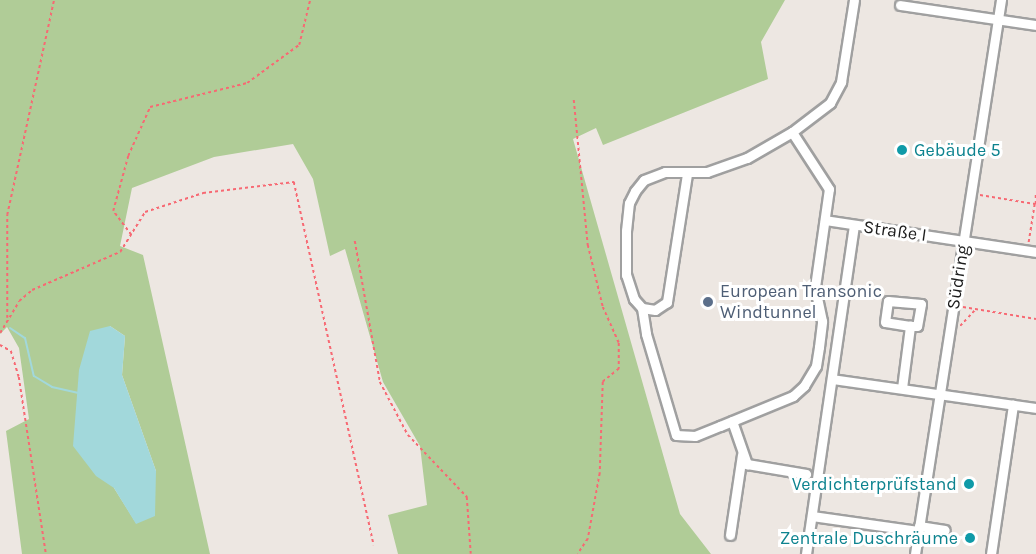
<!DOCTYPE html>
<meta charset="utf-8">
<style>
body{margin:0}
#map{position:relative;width:1036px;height:554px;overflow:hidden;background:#ede7e2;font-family:Karla,sans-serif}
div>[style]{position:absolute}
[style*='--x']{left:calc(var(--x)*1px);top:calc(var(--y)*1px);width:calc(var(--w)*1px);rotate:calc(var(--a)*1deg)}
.forest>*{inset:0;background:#b0cc97}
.water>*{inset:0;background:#a2d8db}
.stream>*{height:2px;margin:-1px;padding:0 1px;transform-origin:1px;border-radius:1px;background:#a2d8db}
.path>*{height:1.5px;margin-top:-0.75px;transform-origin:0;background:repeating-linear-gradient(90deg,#f76973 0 3px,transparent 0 6px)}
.roads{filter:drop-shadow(2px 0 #a0a0a0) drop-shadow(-2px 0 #a0a0a0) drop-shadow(0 2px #a0a0a0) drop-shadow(0 -2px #a0a0a0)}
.minor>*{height:9px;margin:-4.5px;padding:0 4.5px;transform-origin:4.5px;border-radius:4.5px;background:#fff}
.dots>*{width:16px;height:16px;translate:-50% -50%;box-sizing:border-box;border:3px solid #fff;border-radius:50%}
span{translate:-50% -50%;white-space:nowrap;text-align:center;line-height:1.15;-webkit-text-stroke:6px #fff;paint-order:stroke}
.culture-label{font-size:18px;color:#0d838f}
.left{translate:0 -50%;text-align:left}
.right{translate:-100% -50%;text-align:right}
.street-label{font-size:18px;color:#1c1c1c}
.service-label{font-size:18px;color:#4e5e75}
</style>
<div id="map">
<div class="forest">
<i style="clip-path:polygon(evenodd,0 0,785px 0,761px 42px,768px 79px,603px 145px,596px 128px,573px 139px,680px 514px,711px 554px,398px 554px,388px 515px,427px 505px,420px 446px,383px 382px,345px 249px,330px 256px,313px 179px,293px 144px,214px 157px,132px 188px,120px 246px,143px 255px,210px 554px,22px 554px,6px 431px,29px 419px,19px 348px,7px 327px,0 334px,0 0,110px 326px,125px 336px,122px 375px,156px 471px,136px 523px,114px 488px,110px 326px)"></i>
</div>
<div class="water">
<i style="clip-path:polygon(110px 326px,125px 336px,122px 375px,156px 471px,155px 516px,136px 524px,114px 488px,96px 476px,73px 446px,79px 370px,90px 331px)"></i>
</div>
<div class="stream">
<i style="--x:10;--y:328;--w:18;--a:34"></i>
<i style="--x:25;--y:338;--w:39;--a:77"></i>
<i style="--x:34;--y:376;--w:21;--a:31"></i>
<i style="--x:52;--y:387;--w:26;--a:13"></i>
</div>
<div class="path">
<i style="--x:574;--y:100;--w:146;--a:84.5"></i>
<i style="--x:588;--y:245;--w:64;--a:76.4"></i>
<i style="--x:603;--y:307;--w:39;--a:66"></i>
<i style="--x:619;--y:343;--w:26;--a:90"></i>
<i style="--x:619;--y:369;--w:21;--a:141"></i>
<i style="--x:603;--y:382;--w:91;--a:91.9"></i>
<i style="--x:600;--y:473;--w:67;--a:100.3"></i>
<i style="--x:588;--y:539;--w:18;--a:124"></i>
<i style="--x:980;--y:195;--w:56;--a:9.3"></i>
<i style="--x:1035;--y:204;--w:39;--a:99"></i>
<i style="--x:1036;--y:195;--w:10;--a:90"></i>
<i style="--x:131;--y:235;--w:30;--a:-127"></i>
<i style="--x:113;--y:211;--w:57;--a:-74.7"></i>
<i style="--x:128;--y:156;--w:54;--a:-65.8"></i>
<i style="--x:150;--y:107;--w:100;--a:-13.9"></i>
<i style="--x:247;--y:83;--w:64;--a:-36.2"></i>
<i style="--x:299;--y:45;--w:46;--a:-76.3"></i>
<i style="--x:355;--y:241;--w:143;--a:79.9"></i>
<i style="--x:380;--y:382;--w:60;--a:62.2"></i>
<i style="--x:408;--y:435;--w:86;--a:46.4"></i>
<i style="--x:467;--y:497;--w:57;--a:86"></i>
<i style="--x:963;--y:307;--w:74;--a:9.3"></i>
<i style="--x:7;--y:318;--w:103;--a:-90"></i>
<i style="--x:7;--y:215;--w:220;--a:-77.7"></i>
<i style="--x:960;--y:326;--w:22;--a:-47"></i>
<i style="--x:0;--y:333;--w:37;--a:-59"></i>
<i style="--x:19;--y:301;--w:17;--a:-40"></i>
<i style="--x:32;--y:290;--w:96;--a:-23.4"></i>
<i style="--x:120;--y:252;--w:47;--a:-58"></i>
<i style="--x:145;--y:212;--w:61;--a:-18.1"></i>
<i style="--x:203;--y:193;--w:92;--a:-6.9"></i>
<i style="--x:294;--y:182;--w:372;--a:77.6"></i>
<i style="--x:0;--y:345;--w:13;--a:29"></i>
<i style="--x:11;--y:351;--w:27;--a:73"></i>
<i style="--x:19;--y:377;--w:179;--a:81.3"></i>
</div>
<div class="roads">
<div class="minor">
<i style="--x:900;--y:5;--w:137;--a:8.4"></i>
<i style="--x:687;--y:174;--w:130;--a:98.9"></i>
<i style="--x:667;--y:302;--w:14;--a:146"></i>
<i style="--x:655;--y:310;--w:13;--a:-171"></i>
<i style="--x:642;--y:308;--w:12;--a:-132"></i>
<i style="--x:634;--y:299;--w:25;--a:-108"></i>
<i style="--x:626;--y:275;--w:44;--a:-90"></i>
<i style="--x:626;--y:231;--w:28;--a:-84"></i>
<i style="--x:629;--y:203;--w:13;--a:-63"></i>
<i style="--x:635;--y:191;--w:14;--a:-51"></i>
<i style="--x:644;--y:180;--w:22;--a:-21"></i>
<i style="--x:665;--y:172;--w:42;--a:0"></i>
<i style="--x:707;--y:172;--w:42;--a:-19.3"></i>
<i style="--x:747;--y:158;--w:52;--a:-30"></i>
<i style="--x:792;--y:132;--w:48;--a:-37.3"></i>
<i style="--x:830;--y:103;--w:24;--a:-62"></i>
<i style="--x:841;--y:82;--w:83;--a:-81"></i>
<i style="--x:825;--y:220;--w:213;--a:8.6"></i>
<i style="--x:642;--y:308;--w:26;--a:81"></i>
<i style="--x:646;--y:334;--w:105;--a:73.5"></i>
<i style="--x:676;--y:435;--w:19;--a:3"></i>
<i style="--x:695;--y:436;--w:27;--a:-22"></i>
<i style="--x:720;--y:426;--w:79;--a:-22.3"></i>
<i style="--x:793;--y:396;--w:15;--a:-42"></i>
<i style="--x:804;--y:386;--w:23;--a:-59"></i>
<i style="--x:816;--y:366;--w:19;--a:-81"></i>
<i style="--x:819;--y:347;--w:26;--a:-83"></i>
<i style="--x:822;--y:321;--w:35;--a:-102"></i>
<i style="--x:815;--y:287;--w:99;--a:-81.9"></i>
<i style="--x:829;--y:189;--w:68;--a:-123"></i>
<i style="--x:832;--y:379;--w:206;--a:8.1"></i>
<i style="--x:902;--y:388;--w:63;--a:-82.6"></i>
<i style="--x:910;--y:326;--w:25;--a:-171"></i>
<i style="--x:885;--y:322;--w:21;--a:-82"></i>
<i style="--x:888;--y:301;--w:33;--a:5"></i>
<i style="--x:921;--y:304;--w:22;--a:100"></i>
<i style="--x:917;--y:326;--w:7;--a:180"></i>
<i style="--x:732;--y:421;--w:46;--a:70.8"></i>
<i style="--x:747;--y:464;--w:60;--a:9.6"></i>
<i style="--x:812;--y:516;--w:107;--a:8.1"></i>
<i style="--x:919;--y:526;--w:26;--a:9"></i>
<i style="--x:730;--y:535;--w:81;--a:-81.5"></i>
<i style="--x:806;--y:554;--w:332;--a:-81.7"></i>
<i style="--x:915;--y:554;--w:561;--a:-81.18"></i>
<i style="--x:991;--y:554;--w:151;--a:-81.6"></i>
</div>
</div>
<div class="dots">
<i style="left:902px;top:150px;background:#0f9aa8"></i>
<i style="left:708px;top:302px;background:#5c6f8a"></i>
<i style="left:969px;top:484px;background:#0f9aa8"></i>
<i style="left:970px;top:538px;background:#0f9aa8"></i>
</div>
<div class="culture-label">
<span class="left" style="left:914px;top:150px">Gebäude 5</span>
<span class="right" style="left:957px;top:484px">Verdichterprüfstand</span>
<span class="right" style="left:958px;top:538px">Zentrale Duschräume</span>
</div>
<div class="street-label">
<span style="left:895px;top:231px;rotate:8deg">Straße I</span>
<span style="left:958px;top:277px;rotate:-81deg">Südring</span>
</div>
<div class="service-label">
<span class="left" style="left:720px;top:302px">European Transonic<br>Windtunnel</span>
</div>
</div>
